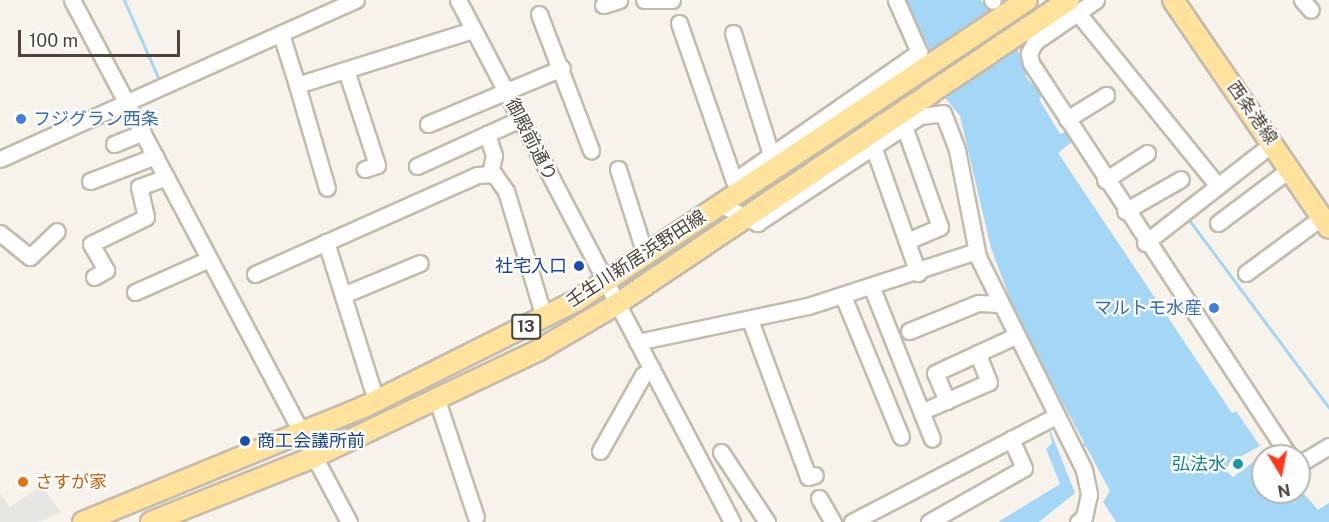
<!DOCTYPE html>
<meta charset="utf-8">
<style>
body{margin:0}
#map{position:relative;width:1329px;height:522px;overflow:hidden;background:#f7f3eb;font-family:"Public Sans","Noto Sans JP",sans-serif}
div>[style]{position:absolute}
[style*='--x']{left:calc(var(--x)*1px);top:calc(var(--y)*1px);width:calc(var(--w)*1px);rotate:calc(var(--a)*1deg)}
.parking>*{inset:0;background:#e8e6e3}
.water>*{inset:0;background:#a4d6f6}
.stream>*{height:3px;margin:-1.5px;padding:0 1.5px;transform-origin:1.5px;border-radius:1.5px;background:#a4d6f6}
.minor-tunnel>*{height:15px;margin-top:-7.5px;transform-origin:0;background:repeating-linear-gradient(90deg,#d5d0c7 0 15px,transparent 0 23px)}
.roads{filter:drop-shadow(2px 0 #c3bbad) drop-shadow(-2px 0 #c3bbad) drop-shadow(0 2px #c3bbad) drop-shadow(0 -2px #c3bbad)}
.minor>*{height:15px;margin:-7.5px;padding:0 7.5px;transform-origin:7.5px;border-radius:7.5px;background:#fff}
.major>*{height:20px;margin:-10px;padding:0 10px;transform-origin:10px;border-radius:10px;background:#ffe29c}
.dots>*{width:16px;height:16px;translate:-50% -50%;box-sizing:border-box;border:3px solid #fff;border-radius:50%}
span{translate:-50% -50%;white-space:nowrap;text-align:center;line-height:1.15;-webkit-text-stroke:4.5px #fff;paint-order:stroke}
.shield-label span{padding:2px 4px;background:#fff;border:2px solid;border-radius:4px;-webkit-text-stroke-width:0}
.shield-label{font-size:16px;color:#4c4438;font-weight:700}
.street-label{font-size:18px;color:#4c4438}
.shop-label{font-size:18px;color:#366cbe}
.left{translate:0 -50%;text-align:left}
.right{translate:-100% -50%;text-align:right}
.transit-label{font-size:18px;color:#164399}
.culture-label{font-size:18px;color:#0d838f}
.food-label{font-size:18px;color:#c56008}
.north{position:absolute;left:1251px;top:444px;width:60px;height:60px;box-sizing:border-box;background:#fff;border:2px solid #b7b4af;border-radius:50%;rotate:170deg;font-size:16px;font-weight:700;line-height:24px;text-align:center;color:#4c4438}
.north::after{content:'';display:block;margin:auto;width:21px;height:27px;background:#ff3a1a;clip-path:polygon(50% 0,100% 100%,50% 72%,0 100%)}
.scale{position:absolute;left:18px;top:30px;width:162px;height:27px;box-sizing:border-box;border:3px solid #4c4438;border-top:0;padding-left:8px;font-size:18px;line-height:21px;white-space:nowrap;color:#4c4438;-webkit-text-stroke:4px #fff;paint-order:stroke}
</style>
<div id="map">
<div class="parking">
<i style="clip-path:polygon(42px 486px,61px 513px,38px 522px,0 522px,0 493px,10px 507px)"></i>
</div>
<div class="water">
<i style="clip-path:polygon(905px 0,981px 0,1018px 51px,1029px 73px,1025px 76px,1043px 96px,1039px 99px,1060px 134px,1065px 132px,1072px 142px,1058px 153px,1232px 413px,1236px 411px,1260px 446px,1229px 463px,1227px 472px,1233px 477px,1275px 446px,1279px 456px,1263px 456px,1263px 492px,1299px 492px,1299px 488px,1318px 510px,1329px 503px,1329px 522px,1116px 522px,1103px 502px,1110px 491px,1018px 320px,991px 248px,960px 116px,946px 99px,941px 73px)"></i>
<i style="clip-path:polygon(1048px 425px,1075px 493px,1039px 522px,998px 522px,1060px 484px,1046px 449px,1052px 443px)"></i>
</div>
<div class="stream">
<i style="--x:124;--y:0;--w:90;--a:66.3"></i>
<i style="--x:1189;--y:220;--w:234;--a:53.3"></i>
<i style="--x:1076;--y:447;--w:9;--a:-18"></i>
</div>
<div class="minor-tunnel">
<i style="--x:997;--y:9;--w:46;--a:55.6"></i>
</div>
<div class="roads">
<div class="minor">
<i style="--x:72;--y:0;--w:591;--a:62.05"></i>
<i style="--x:458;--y:0;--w:590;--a:62.3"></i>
<i style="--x:644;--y:0;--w:28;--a:0"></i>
<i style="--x:992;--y:0;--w:1;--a:45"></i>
<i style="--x:1096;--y:0;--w:74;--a:145.5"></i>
<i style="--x:1035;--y:42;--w:13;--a:119"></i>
<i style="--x:1029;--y:53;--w:10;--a:79"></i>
<i style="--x:1031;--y:63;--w:470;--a:56.7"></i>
<i style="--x:1302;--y:0;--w:13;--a:48"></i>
<i style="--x:603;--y:5;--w:17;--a:-17"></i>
<i style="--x:1077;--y:12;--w:224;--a:51"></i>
<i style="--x:539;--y:14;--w:146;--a:69.1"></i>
<i style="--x:679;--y:23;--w:167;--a:70.8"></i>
<i style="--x:734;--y:181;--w:226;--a:-34.9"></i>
<i style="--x:919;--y:52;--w:57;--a:-113.9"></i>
<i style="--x:733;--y:33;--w:127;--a:72.6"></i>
<i style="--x:281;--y:34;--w:53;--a:72.6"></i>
<i style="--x:297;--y:85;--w:184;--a:-17.4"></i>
<i style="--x:346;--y:70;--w:100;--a:71.9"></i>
<i style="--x:377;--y:165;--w:13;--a:162"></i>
<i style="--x:297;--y:85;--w:107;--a:73.8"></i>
<i style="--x:1067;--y:119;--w:46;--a:-31.6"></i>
<i style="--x:428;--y:124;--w:145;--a:-22.7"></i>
<i style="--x:904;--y:126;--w:107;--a:70.4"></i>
<i style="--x:940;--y:227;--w:36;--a:157"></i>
<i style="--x:487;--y:134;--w:22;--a:72"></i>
<i style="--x:494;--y:155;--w:19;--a:102"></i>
<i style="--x:114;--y:144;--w:31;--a:-22"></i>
<i style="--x:873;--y:146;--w:135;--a:70.5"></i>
<i style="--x:0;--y:159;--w:390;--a:-24.1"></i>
<i style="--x:417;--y:166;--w:113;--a:-24.5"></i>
<i style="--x:618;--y:169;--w:89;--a:72.4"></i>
<i style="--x:1105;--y:180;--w:50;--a:-32.7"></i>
<i style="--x:90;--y:181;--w:70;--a:-21"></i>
<i style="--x:720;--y:204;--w:42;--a:27.2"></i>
<i style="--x:757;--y:223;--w:195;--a:-33.3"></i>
<i style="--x:920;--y:116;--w:23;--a:-7"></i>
<i style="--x:943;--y:113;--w:40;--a:69"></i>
<i style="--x:957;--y:150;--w:109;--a:78.9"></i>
<i style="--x:978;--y:257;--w:238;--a:63.5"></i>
<i style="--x:1084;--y:470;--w:25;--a:78"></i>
<i style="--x:1089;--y:494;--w:24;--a:102"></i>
<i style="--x:1084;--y:517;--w:8;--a:140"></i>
<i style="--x:1125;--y:211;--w:64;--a:-29.7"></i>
<i style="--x:1218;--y:223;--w:90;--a:-36.9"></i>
<i style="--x:0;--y:233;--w:38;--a:39"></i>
<i style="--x:30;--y:257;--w:37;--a:-44"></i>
<i style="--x:326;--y:242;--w:167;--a:72.5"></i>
<i style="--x:1145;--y:243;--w:162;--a:-38"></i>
<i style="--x:1246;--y:273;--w:94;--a:-36.4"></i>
<i style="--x:255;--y:274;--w:243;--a:-24"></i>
<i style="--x:477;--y:175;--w:17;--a:-3"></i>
<i style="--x:494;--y:174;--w:21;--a:55"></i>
<i style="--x:506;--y:191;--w:132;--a:73.2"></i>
<i style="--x:94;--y:277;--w:14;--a:-30"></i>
<i style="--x:106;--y:270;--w:30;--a:-120"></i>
<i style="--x:91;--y:244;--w:61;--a:-26.1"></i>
<i style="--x:146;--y:217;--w:31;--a:-103"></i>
<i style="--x:139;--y:187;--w:29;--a:-20"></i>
<i style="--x:872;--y:288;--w:162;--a:68.3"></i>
<i style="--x:135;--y:292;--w:81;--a:-24"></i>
<i style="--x:343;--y:295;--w:83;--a:-22.6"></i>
<i style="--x:843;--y:296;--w:152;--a:67.6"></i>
<i style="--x:750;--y:320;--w:167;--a:69.7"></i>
<i style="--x:808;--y:477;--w:7;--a:-16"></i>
<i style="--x:909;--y:331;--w:74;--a:-22.1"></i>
<i style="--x:978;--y:303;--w:21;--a:3"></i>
<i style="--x:637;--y:342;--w:175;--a:-11.9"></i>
<i style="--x:808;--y:306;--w:177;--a:-18.1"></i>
<i style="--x:437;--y:400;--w:123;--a:71.6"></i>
<i style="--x:947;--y:401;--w:30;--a:-113"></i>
<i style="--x:935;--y:373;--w:88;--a:-24.8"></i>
<i style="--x:930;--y:408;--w:64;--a:-23.8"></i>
<i style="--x:989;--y:382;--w:31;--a:-112"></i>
<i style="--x:600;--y:451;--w:87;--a:-60.5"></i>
<i style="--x:643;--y:375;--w:11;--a:-34"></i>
<i style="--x:721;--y:452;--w:84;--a:56.7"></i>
<i style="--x:1299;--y:464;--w:35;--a:-31"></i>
<i style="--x:819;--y:498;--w:28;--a:60"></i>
<i style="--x:852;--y:522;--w:230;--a:-27.5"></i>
<i style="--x:929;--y:522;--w:109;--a:-29.6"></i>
<i style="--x:1024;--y:468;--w:32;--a:-114"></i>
</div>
<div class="major">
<i style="--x:1173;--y:0;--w:276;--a:55.6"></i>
<i style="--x:83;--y:522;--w:304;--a:-22.3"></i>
<i style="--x:364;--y:407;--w:237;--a:-26.6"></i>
<i style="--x:576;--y:301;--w:542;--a:-33.72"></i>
<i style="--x:151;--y:522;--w:175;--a:-21.7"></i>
<i style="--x:314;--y:457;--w:247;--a:-25.4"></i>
<i style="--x:537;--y:351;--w:93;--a:-30.4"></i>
<i style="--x:617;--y:304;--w:545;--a:-33.92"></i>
</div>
</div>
<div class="dots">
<i style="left:21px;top:119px;background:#3f7fe0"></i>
<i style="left:579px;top:266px;background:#1a4fb4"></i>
<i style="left:1214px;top:308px;background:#3f7fe0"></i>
<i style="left:245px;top:441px;background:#1a4fb4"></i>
<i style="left:1238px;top:464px;background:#0f9aa8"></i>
<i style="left:23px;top:482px;background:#e8710a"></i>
</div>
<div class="shield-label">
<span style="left:526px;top:327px">13</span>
</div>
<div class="street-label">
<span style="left:1252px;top:113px;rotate:55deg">西条港線</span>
<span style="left:531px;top:140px;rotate:63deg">御殿前通り</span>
<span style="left:636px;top:259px;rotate:-33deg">壬生川新居浜野田線</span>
</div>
<div class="shop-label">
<span class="left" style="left:33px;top:119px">フジグラン西条</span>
<span class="right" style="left:1202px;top:308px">マルトモ水産</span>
</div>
<div class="transit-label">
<span class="right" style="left:567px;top:266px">社宅入口</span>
<span class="left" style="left:257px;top:441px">商工会議所前</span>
</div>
<div class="culture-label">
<span class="right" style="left:1226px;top:464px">弘法水</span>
</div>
<div class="food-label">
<span class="left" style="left:35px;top:482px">さすが家</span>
</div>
<div class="north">N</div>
<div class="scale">100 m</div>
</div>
